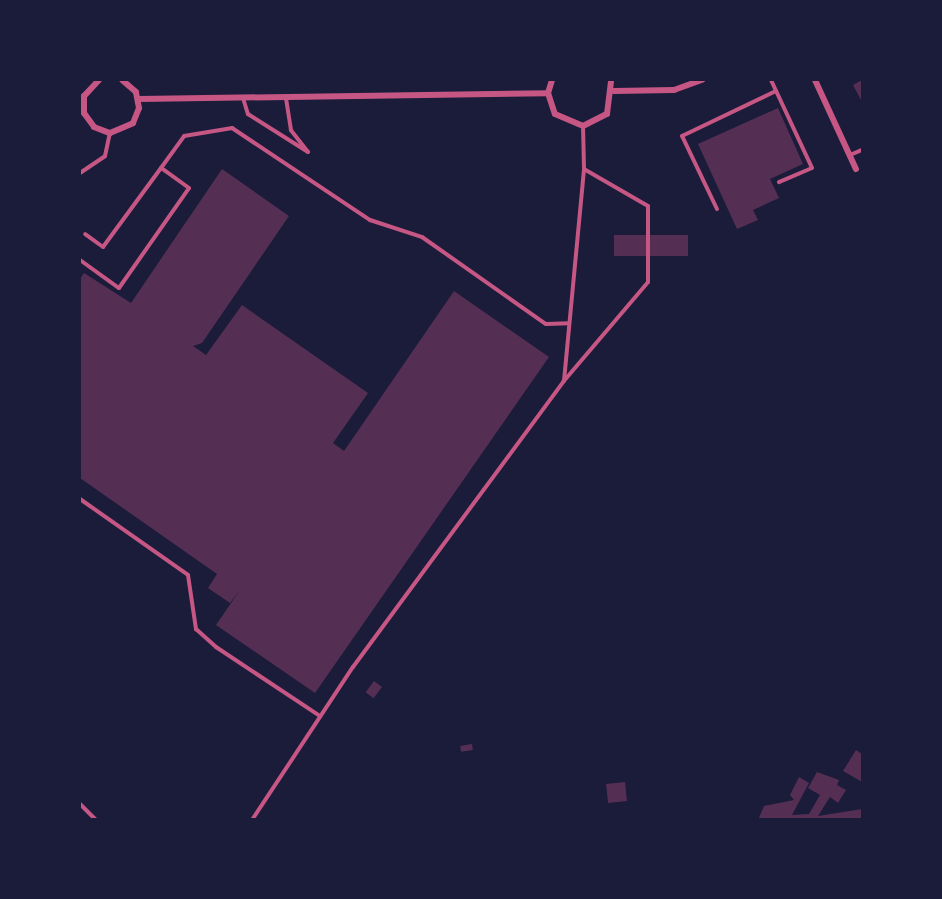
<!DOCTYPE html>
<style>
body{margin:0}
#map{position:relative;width:942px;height:899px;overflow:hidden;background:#1b1b3a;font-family:Cabin,sans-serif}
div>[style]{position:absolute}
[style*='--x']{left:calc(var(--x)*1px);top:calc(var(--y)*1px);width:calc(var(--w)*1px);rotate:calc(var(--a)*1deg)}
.building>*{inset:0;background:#542f53;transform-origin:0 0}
.service>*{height:4px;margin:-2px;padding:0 2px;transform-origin:2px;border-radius:2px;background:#c65784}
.minor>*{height:6px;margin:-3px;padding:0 3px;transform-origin:3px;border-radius:3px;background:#c65784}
span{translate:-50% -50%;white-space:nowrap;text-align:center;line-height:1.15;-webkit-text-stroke:5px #1b1b3a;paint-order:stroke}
.frame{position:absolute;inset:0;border:81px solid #1b1b3a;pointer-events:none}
</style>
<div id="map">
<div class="building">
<i style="clip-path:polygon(862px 80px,862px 102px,853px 85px)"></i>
<i style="clip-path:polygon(778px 108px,803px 164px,770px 179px,779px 198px,753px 210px,758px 220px,737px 229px,698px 144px)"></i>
<i style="clip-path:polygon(222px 169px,289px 216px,202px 343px,193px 346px,206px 355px,242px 305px,368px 393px,333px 443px,344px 451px,454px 291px,549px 357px,315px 693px,216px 625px,240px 590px,230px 603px,208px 588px,217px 574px,80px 478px,80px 279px,84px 273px,131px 303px)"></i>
<i style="left:688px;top:235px;width:21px;height:74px;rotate:90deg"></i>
<i style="left:374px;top:681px;width:10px;height:14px;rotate:37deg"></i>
<i style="left:472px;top:744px;width:6px;height:12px;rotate:81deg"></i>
<i style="clip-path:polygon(856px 750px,862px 754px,862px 782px,843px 771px)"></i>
<i style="clip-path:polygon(817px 772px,839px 780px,837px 785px,846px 790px,838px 803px,830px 797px,818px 816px,862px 809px,862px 820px,758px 820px,764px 806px,794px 800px,790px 795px,799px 777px,809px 783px,792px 815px,809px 814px,820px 795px,808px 788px)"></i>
<i style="left:625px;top:782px;width:19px;height:19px;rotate:84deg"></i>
</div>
<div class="service">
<i style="--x:771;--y:80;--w:97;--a:65"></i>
<i style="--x:812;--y:168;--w:36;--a:157"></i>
<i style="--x:243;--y:98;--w:17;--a:73"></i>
<i style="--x:248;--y:114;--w:71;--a:32.3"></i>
<i style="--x:308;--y:152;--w:28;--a:-128"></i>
<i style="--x:291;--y:130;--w:33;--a:-99"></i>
<i style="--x:850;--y:155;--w:13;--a:-23"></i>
<i style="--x:161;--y:168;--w:39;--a:-54"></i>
<i style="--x:184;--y:136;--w:49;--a:-9.5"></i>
<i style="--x:232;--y:128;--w:166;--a:33.7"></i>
<i style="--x:370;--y:220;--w:55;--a:18.1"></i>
<i style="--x:422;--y:237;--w:151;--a:35.1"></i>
<i style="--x:546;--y:324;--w:23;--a:-2"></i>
<i style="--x:80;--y:173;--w:30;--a:-34"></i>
<i style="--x:105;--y:156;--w:24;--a:-78"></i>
<i style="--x:717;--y:209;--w:81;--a:-115.6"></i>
<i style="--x:682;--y:136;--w:104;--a:-25.6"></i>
<i style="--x:80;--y:260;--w:48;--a:35.7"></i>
<i style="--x:119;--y:288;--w:122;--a:-55"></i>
<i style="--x:189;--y:188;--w:34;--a:-144"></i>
<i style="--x:161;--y:168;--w:98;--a:126.3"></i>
<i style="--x:103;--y:247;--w:22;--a:-144"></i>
<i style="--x:564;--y:381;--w:213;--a:-84.6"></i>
<i style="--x:584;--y:169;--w:43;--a:-91.3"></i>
<i style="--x:80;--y:499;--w:132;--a:35.1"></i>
<i style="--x:188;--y:575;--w:55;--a:81.6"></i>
<i style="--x:196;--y:629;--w:27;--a:42"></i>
<i style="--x:216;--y:647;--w:125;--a:33.6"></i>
<i style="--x:80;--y:804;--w:23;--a:45"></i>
<i style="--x:252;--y:820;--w:183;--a:-56.6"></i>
<i style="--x:353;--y:667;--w:354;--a:-53.6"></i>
<i style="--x:563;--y:382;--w:131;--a:-49.6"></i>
<i style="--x:648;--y:282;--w:76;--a:-90"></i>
<i style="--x:648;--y:206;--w:74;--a:-150"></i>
</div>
<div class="minor">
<i style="--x:99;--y:80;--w:22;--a:133"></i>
<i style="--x:84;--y:96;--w:17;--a:90"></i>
<i style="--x:84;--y:113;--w:17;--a:54"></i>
<i style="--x:94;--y:127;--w:17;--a:21"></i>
<i style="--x:110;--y:133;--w:25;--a:-23"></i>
<i style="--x:133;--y:123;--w:16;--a:-68"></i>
<i style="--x:139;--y:108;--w:16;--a:-101"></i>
<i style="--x:136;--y:92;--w:18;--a:-139"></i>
<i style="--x:552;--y:80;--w:14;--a:107"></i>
<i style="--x:548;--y:93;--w:22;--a:72"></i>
<i style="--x:555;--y:114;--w:30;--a:23"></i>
<i style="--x:583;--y:126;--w:27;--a:-27"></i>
<i style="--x:607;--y:114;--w:34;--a:-83"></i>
<i style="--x:815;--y:80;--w:98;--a:65.3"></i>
<i style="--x:614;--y:91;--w:60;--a:-1"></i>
<i style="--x:674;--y:90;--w:30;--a:-20"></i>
<i style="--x:139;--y:99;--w:409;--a:-0.8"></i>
</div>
<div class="frame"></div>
</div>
